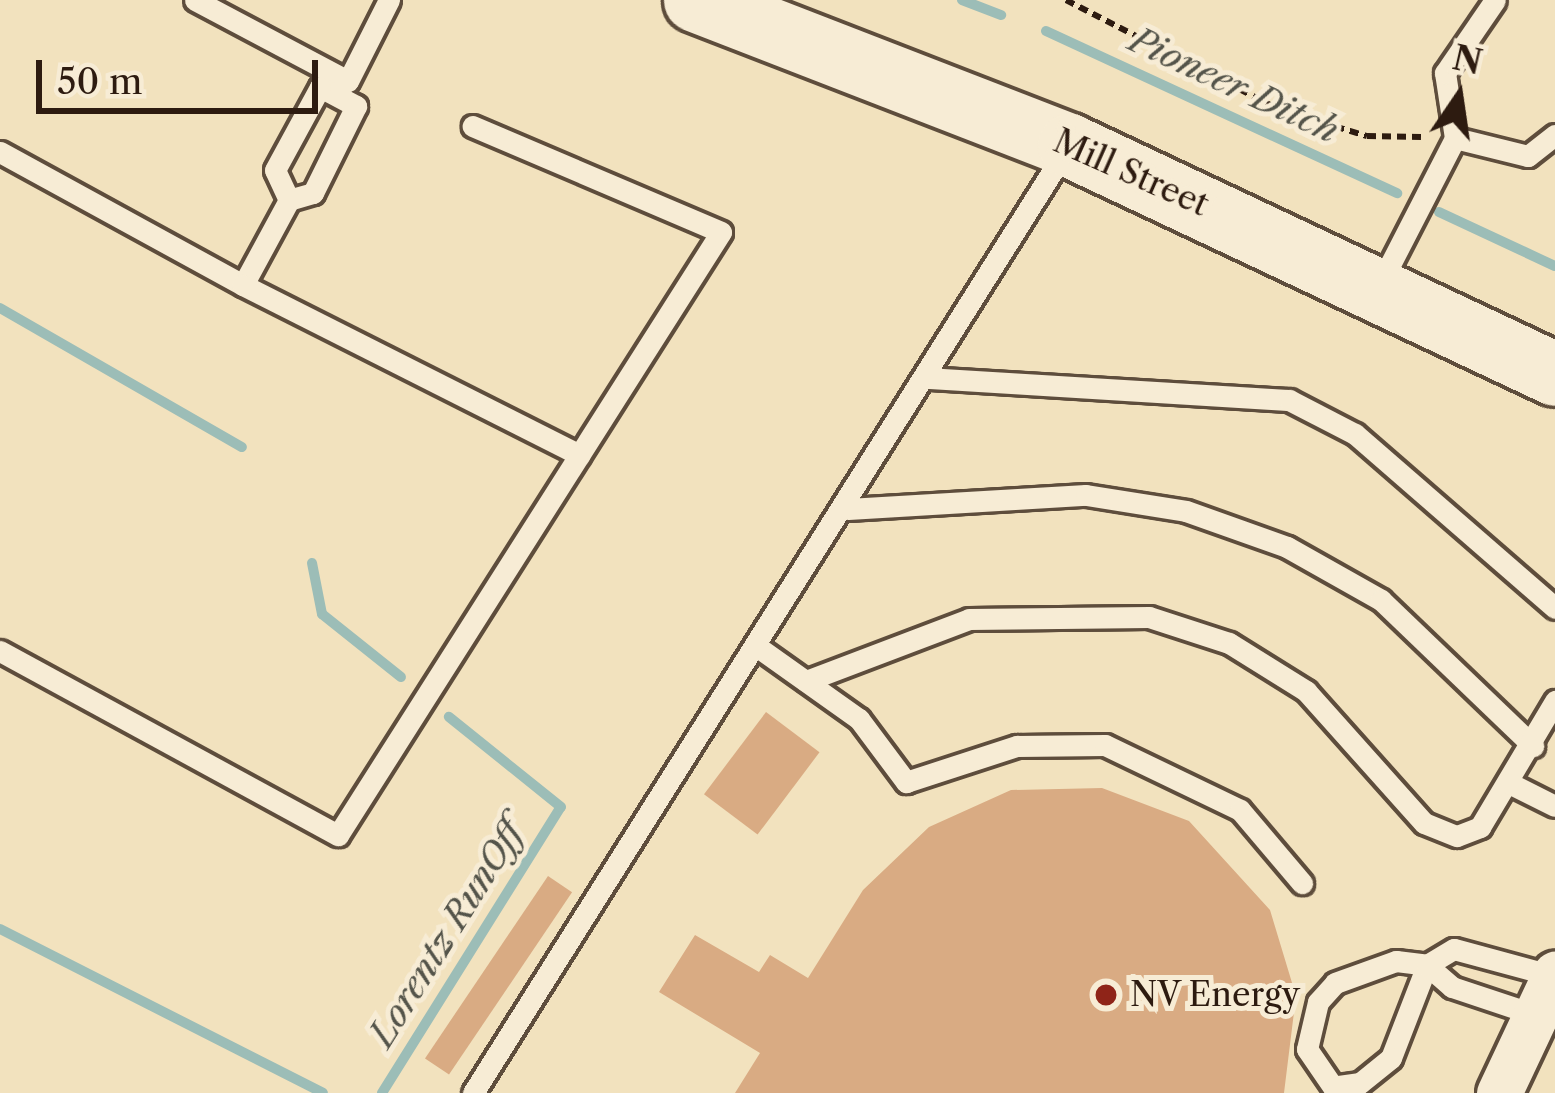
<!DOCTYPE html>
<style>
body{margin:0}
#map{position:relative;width:1555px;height:1093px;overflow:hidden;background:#f2e2be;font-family:"Libre Caslon Text",serif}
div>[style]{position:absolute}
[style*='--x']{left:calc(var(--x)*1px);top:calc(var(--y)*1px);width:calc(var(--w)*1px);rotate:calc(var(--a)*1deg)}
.stream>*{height:10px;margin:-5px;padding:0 5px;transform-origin:5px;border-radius:5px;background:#9cbdb7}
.building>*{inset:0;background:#d9ab83;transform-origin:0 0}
.path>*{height:6px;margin-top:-3px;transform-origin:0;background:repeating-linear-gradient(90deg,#2d1b10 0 9px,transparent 0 15px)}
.roads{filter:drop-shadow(3px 0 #5e4d3c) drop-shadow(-3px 0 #5e4d3c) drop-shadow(0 3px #5e4d3c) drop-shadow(0 -3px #5e4d3c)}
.lane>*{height:21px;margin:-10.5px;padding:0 10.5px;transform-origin:10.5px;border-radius:10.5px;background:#f7ecd5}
.street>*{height:45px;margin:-22.5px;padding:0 22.5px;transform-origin:22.5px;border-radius:22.5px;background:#f7ecd5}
.secondary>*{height:63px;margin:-31.5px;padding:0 31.5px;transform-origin:31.5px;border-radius:31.5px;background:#f7ecd5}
.dots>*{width:33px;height:33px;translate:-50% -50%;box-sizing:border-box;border:6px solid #f7ecd5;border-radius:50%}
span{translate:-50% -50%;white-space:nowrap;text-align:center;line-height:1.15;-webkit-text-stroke:10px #f7ecd5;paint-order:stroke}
.street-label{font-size:33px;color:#2d1b10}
.poi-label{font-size:33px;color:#2d1b10}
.left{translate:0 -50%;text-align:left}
.water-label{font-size:36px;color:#54544a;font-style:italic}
.north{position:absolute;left:1399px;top:36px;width:120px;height:120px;-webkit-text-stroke:9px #f7ecd5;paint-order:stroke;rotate:13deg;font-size:33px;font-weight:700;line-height:48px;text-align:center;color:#2d1b10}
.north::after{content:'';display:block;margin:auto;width:42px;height:54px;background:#2d1b10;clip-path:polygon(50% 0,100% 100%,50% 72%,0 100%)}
.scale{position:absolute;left:36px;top:60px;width:282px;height:54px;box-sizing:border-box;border:6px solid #2d1b10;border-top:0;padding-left:15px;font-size:36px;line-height:42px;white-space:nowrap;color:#2d1b10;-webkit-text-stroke:9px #f7ecd5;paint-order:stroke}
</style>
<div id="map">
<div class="stream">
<i style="--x:962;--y:0;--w:42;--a:21"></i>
<i style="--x:1046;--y:31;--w:387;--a:24.8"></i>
<i style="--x:1439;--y:212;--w:128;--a:25"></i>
<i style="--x:0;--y:308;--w:279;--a:29.9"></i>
<i style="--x:312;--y:563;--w:52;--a:78.9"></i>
<i style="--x:322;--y:614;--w:101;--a:38.6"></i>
<i style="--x:0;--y:929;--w:362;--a:26.9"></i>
<i style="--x:382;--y:1093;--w:337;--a:-58"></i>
<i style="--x:561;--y:807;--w:144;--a:-141.2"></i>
</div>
<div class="building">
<i style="left:766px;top:712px;width:67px;height:103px;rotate:37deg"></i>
<i style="clip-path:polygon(1102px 788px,1189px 821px,1270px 910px,1296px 996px,1284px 1093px,735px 1093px,760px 1053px,659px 992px,695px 935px,759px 972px,770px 955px,808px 978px,863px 890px,929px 827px,1011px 790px)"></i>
<i style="left:548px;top:876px;width:29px;height:220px;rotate:34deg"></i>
</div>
<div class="path">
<i style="--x:1066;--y:0;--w:238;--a:27.2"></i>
<i style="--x:1278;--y:109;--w:93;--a:16.9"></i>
<i style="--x:1367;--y:136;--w:54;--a:1.1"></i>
</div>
<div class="roads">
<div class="lane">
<i style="--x:195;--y:0;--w:173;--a:27.9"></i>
<i style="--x:348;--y:81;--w:91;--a:-63.2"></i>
<i style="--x:320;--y:87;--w:41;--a:27.8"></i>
<i style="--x:356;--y:106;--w:97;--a:116.3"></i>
<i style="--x:313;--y:193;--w:25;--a:164"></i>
<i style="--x:289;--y:200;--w:33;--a:-115"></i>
<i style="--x:275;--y:170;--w:94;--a:-61.5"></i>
<i style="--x:1455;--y:138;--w:75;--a:13.9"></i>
<i style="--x:1528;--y:156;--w:34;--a:-38"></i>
<i style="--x:0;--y:152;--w:277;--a:28.7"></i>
<i style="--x:243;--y:285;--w:97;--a:-61.6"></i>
<i style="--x:243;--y:285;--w:377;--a:26.8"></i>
<i style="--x:1378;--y:288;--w:169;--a:-62.8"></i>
<i style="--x:1455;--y:138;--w:66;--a:-98.7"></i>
<i style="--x:1445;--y:73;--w:88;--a:-55.6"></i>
<i style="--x:928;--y:378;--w:362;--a:3.5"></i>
<i style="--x:1289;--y:400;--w:74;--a:27.3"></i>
<i style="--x:1355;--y:434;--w:265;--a:41"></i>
<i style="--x:848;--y:509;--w:238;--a:-3.4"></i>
<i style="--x:1086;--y:495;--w:101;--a:9.1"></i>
<i style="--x:1186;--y:511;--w:107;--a:19.6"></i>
<i style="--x:1287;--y:547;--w:108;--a:29.4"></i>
<i style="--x:1381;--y:600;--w:211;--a:43.8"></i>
<i style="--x:759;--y:648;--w:123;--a:35.4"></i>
<i style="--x:859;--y:719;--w:79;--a:53.3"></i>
<i style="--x:906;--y:782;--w:117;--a:-18"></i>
<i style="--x:1017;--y:746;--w:88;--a:-0.7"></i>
<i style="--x:1105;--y:745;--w:150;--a:25.7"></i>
<i style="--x:1240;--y:810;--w:96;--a:49.7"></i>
<i style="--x:0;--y:651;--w:385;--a:28.6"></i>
<i style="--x:338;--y:835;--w:714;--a:-57.58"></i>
<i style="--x:721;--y:232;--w:270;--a:-156.9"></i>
<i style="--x:806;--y:681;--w:174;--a:-20.8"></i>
<i style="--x:969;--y:619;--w:180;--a:-0.6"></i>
<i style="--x:1149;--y:617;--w:84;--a:18"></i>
<i style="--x:1229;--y:643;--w:91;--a:31.9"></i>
<i style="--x:1306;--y:691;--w:177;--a:48.2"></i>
<i style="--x:1424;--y:823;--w:35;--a:22"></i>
<i style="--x:1457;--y:836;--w:25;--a:-21"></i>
<i style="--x:1480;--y:827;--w:147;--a:-59.2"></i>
<i style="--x:1509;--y:783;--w:51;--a:26.6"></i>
<i style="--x:1396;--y:961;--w:31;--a:7"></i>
<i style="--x:1427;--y:965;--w:100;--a:111.2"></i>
<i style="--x:1391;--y:1058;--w:40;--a:141"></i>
<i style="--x:1360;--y:1083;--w:27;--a:172"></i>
<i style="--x:1333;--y:1087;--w:46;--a:-124.4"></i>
<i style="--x:1307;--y:1049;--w:48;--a:-76.8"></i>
<i style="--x:1318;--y:1002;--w:25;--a:-48"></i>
<i style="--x:1335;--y:983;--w:65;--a:-19.8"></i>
<i style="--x:1536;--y:1015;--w:89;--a:-161.6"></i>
<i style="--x:1452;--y:987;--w:33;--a:-139"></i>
<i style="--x:1427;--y:965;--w:31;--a:-31"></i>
<i style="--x:1454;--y:949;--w:104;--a:15.1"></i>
<i style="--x:473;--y:1093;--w:1113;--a:-57.85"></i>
</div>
<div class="street">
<i style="--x:1499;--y:1093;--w:132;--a:-64.8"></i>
</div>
<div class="secondary">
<i style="--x:695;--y:0;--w:401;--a:21.2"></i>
<i style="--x:1069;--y:145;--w:537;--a:25.23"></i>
</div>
</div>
<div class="dots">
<i style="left:1106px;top:995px;background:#8f2418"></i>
</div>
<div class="street-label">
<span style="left:1131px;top:173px;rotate:24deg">Mill Street</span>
</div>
<div class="poi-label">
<span class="left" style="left:1130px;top:995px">NV Energy</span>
</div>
<div class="water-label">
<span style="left:1234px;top:85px;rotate:25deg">Pioneer Ditch</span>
<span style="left:446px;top:934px;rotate:-58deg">Lorentz RunOff</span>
</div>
<div class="north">N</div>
<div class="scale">50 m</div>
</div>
